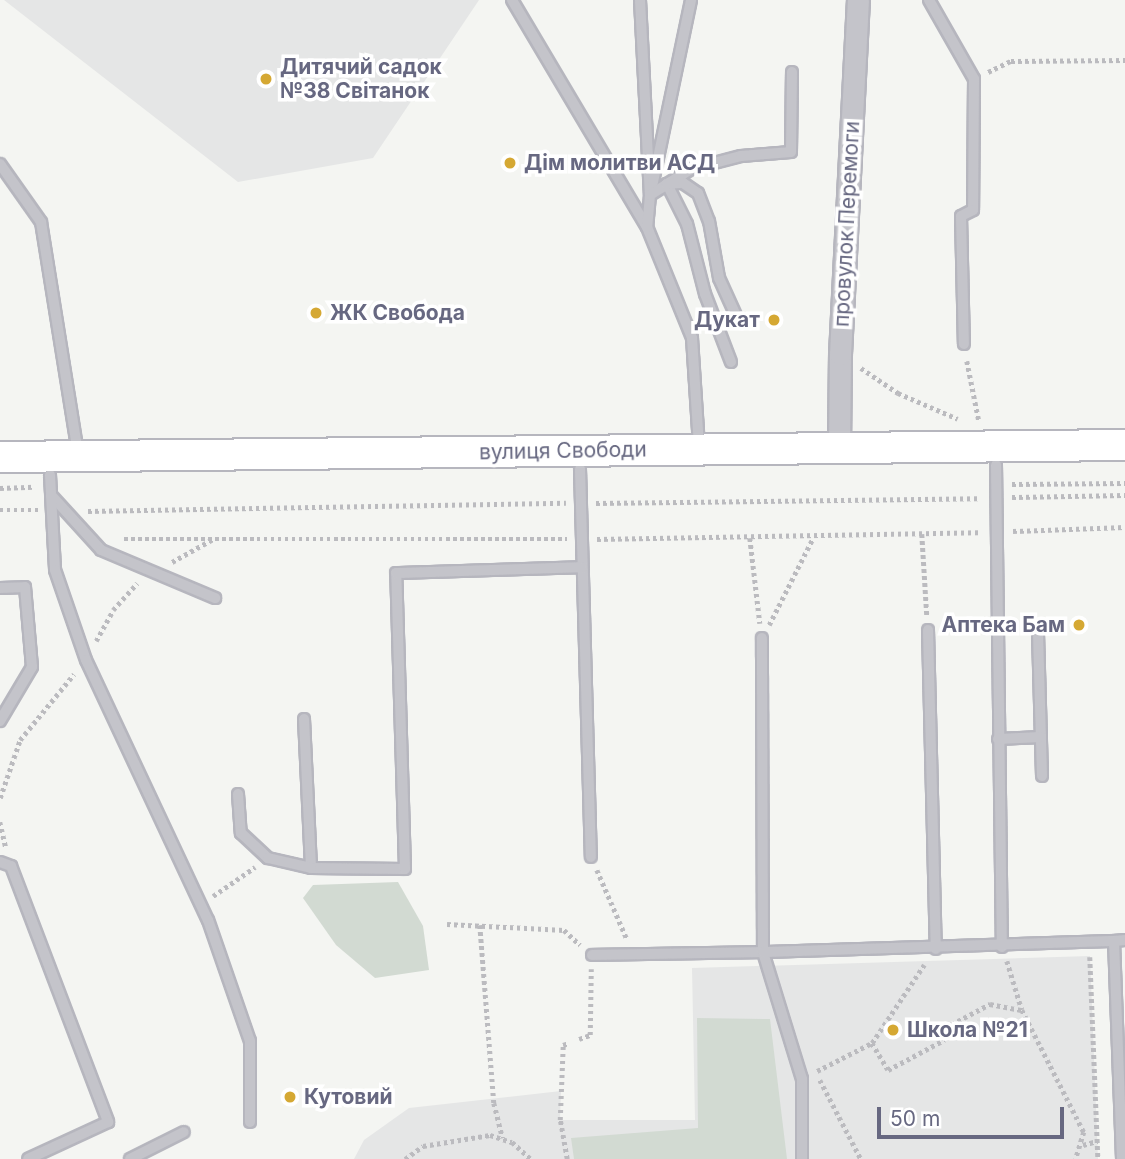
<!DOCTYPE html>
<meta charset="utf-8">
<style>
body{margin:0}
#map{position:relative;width:1125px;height:1159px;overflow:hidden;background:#f4f5f2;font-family:Inter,sans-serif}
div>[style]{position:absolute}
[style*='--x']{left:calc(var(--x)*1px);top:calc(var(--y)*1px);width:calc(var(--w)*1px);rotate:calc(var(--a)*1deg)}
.built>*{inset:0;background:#e5e6e6}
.green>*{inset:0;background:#d2dad2}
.path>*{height:4.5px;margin-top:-2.25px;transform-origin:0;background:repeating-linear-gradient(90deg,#bbbbbf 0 3.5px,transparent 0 7px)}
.roads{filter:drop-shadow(2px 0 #b6b6be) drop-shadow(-2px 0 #b6b6be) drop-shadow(0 2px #b6b6be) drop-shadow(0 -2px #b6b6be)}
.lane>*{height:10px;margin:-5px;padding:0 5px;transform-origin:5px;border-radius:5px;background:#c4c4ca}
.street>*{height:21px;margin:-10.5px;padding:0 10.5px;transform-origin:10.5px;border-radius:10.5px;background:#c4c4ca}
.secondary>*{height:30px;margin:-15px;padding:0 15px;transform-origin:15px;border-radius:15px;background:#fff}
.dots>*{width:19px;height:19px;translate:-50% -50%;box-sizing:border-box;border:4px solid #fff;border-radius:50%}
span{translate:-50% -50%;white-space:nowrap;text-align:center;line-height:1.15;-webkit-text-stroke:7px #fff;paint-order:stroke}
.poi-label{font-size:21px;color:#676881;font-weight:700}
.left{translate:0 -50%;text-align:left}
.right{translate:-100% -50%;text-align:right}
.street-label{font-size:21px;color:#676881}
.scale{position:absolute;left:877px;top:1107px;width:187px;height:32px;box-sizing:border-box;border:4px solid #676881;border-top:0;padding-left:9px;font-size:21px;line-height:24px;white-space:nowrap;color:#676881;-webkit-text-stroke:5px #fff;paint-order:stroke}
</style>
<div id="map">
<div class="built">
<i style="clip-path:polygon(4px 0,479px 0,373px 158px,238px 182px)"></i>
<i style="clip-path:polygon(1090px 956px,1098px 1159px,354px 1159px,364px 1140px,409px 1108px,561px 1091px,560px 1120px,695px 1120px,692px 968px)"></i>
</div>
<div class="green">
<i style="clip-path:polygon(398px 882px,423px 926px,429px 970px,375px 978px,336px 945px,303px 898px,313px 885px)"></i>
<i style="clip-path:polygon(697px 1018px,770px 1019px,787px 1159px,574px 1159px,571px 1138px,698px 1128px)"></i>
</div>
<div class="path">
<i style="--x:988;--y:72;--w:25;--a:-26"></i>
<i style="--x:1011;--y:61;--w:114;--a:-0.5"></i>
<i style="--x:967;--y:361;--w:61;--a:78.7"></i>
<i style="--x:861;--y:368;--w:45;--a:34"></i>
<i style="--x:898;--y:393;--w:65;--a:23.4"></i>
<i style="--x:1012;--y:484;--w:113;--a:-0.5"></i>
<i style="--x:0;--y:488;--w:34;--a:-2"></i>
<i style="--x:1012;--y:497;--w:113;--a:-1"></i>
<i style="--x:596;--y:503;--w:383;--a:-0.7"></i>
<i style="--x:0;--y:510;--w:38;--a:0"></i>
<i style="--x:88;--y:511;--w:478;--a:-1"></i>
<i style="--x:1013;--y:531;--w:112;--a:-2"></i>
<i style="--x:922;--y:534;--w:81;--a:86.5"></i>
<i style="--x:750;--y:538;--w:86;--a:83.3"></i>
<i style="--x:124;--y:539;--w:443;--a:0"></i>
<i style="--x:597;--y:539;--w:383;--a:-1"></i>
<i style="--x:172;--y:562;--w:47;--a:-29.3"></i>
<i style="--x:769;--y:625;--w:97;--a:-63.2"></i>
<i style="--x:96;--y:641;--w:35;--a:-61"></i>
<i style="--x:113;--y:610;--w:36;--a:-48"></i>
<i style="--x:0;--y:798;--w:61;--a:-71"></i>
<i style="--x:20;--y:740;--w:85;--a:-50.7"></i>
<i style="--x:0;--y:822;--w:27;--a:77"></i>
<i style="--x:597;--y:870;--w:75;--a:66.5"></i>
<i style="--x:213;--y:896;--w:51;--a:-34.6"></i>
<i style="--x:447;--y:924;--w:117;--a:2.9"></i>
<i style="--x:564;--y:930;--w:22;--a:43"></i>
<i style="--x:480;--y:925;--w:179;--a:85.5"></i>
<i style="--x:494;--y:1103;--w:36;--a:76"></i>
<i style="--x:1090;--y:957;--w:202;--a:87.7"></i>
<i style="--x:1007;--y:961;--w:51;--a:73"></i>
<i style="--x:1022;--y:1010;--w:137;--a:63.1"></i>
<i style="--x:1084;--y:1132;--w:28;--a:107"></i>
<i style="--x:579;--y:1039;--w:12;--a:-20"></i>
<i style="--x:590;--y:1035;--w:66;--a:-89.1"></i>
<i style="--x:872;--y:1043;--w:94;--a:-56.3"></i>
<i style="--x:817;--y:1071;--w:62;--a:-27"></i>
<i style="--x:872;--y:1043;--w:31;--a:59"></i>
<i style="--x:888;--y:1070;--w:64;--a:-28.2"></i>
<i style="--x:944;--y:1040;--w:10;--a:-119"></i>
<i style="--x:939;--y:1031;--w:58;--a:-27.9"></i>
<i style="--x:990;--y:1004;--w:33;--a:11"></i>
<i style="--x:820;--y:1080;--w:89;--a:62.6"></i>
<i style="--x:1083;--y:1145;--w:15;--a:-16"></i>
<i style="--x:405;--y:1159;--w:22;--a:-36"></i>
<i style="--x:423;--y:1146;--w:68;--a:-9.3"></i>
<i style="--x:490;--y:1135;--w:23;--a:18"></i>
<i style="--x:512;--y:1142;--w:25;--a:42"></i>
<i style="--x:567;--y:1159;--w:40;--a:-100"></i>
<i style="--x:560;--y:1120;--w:75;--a:-87.7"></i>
<i style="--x:563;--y:1045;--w:6;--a:-18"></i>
</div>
<div class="roads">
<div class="lane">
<i style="--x:512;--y:0;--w:264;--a:59.3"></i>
<i style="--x:647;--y:227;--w:120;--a:67.9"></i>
<i style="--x:692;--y:338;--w:109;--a:86.3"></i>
<i style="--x:640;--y:0;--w:195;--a:87.1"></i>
<i style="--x:650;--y:195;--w:32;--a:95"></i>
<i style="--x:929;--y:0;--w:91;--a:60.3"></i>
<i style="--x:974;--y:79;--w:131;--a:90.4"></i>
<i style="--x:973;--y:210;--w:13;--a:153"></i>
<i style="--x:961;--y:216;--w:128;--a:88.7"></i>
<i style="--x:0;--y:164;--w:71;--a:54.7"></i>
<i style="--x:41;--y:222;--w:235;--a:80.9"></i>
<i style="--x:653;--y:182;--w:186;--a:-78.2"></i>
<i style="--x:650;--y:195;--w:49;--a:-32.4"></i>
<i style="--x:691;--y:169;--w:52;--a:-14.6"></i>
<i style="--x:741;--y:156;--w:50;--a:-4.6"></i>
<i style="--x:791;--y:152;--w:80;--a:-89.3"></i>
<i style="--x:731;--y:362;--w:73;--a:-110.9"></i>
<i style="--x:705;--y:294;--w:72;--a:-104.4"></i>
<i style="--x:687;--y:224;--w:45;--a:-116.6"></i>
<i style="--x:667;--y:184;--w:16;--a:-4"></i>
<i style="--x:683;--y:183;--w:18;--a:34"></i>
<i style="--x:698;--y:193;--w:30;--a:69"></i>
<i style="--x:709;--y:221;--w:58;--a:80"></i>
<i style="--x:719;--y:278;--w:46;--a:65.7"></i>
<i style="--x:996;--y:465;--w:482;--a:89.3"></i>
<i style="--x:580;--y:469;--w:388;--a:88.4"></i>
<i style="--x:50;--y:475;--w:20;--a:87"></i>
<i style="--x:51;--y:495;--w:74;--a:47.7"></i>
<i style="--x:101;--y:550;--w:124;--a:22.8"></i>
<i style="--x:51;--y:495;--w:75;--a:86.9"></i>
<i style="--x:55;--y:570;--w:95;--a:71"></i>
<i style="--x:86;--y:660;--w:287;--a:64.9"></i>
<i style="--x:208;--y:920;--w:128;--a:70.9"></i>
<i style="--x:250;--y:1041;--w:81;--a:90"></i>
<i style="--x:0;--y:588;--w:25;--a:-2"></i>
<i style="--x:25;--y:587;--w:80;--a:85"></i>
<i style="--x:32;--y:667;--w:63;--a:120.7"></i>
<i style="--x:928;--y:630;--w:319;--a:88.6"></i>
<i style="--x:1038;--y:633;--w:143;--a:88.4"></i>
<i style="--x:304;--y:719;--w:149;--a:87.3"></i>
<i style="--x:311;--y:868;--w:94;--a:0.6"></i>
<i style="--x:405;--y:869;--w:296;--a:-91.7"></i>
<i style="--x:396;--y:573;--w:186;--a:-1.8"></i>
<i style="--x:998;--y:739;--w:43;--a:-2.7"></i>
<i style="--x:238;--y:794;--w:39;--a:86"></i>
<i style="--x:241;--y:833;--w:37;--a:43"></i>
<i style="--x:268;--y:858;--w:44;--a:13.1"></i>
<i style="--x:0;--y:862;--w:12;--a:20"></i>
<i style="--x:11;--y:866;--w:274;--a:69.2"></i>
<i style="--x:108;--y:1122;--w:88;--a:155.2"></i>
<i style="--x:592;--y:955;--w:171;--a:-1"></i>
<i style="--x:763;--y:952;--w:314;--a:-90.2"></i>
<i style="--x:130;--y:1159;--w:60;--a:-26.6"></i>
<i style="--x:802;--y:1159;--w:80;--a:-90"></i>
<i style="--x:802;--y:1079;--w:133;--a:-107.1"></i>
<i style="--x:763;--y:952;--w:351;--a:-1.8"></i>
<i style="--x:1122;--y:1159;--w:218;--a:-92.1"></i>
<i style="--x:1114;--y:941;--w:11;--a:-5"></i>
</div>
<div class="street">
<i style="--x:839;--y:448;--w:94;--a:-89.4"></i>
<i style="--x:840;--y:354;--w:354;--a:-87.1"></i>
</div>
<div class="secondary">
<i style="--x:0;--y:457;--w:1125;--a:-0.61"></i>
</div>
</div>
<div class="dots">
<i style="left:266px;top:79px;background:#d5a833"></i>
<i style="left:510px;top:163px;background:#d5a833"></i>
<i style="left:316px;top:313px;background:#d5a833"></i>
<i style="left:774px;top:320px;background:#d5a833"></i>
<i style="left:1079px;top:625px;background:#d5a833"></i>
<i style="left:893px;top:1030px;background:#d5a833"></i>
<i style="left:290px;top:1097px;background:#d5a833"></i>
</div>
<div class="poi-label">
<span class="left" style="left:280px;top:79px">Дитячий садок<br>№38 Світанок</span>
<span class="left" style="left:524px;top:163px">Дім молитви АСД</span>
<span class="left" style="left:330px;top:313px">ЖК Свобода</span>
<span class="right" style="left:760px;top:320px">Дукат</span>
<span class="right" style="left:1065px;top:625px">Аптека Бам</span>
<span class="left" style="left:907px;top:1030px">Школа №21</span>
<span class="left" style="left:304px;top:1097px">Кутовий</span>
</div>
<div class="street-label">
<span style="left:847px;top:224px;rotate:-87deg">провулок Перемоги</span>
<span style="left:563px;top:451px;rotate:-1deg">вулиця Свободи</span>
</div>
<div class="scale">50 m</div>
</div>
